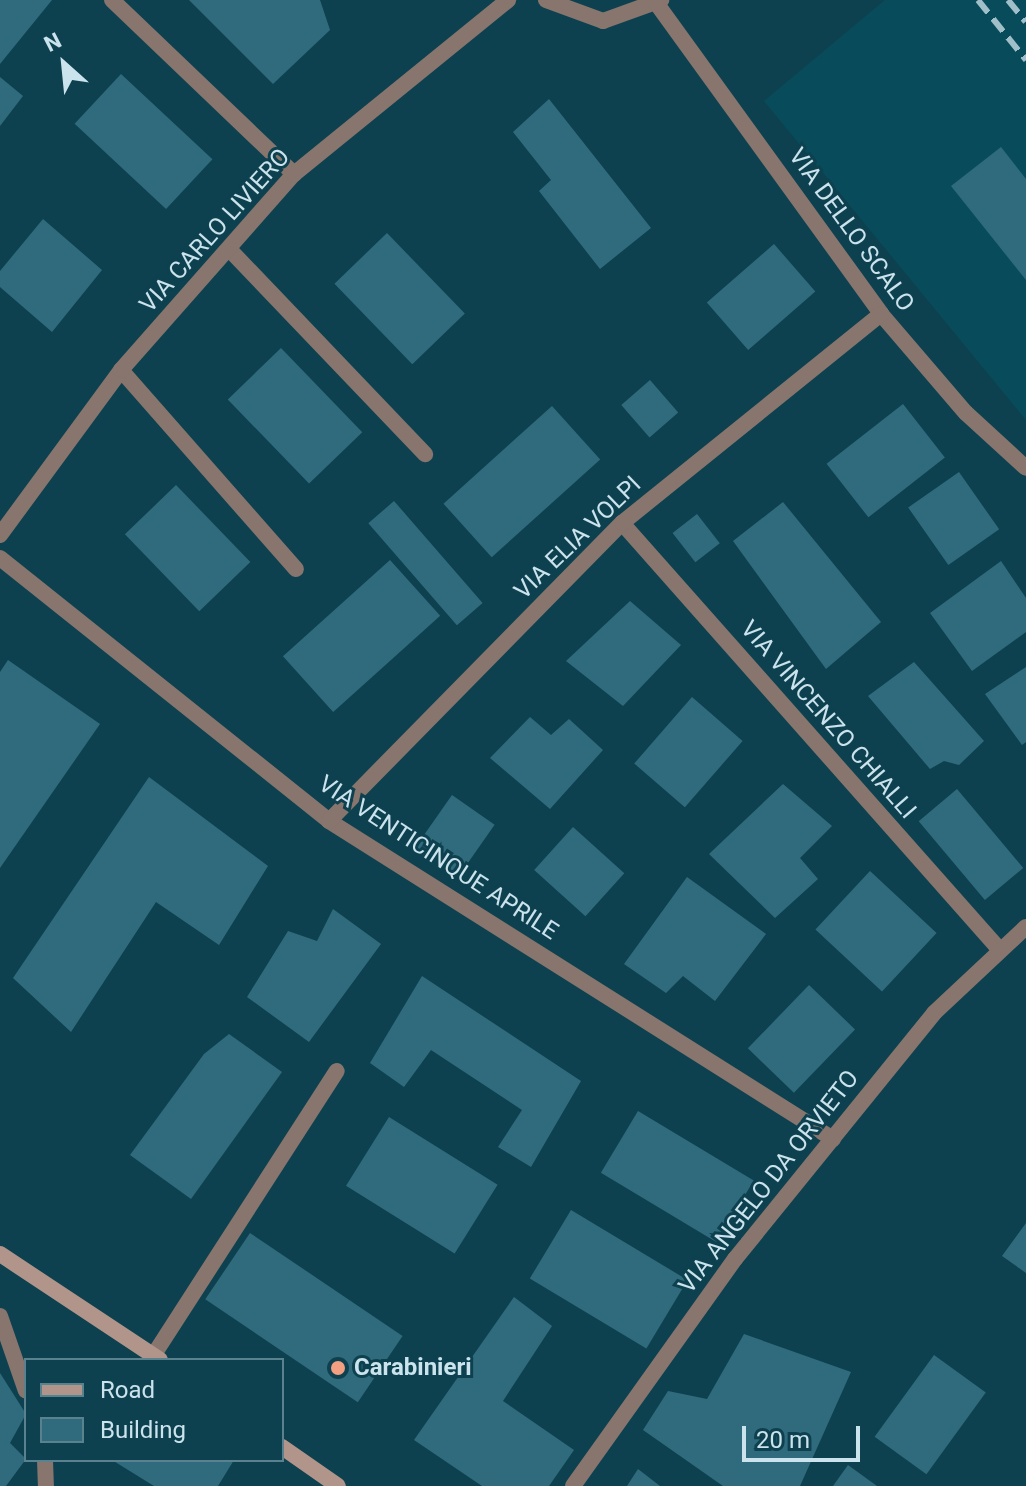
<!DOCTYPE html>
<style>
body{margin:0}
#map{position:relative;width:1026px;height:1486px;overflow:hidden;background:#0e414f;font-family:Roboto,sans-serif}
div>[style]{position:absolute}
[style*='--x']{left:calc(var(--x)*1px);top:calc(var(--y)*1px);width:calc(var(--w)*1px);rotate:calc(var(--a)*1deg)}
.built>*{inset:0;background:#084c5c}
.building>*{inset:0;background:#306b7d;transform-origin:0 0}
.lane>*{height:16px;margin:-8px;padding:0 8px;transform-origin:8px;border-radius:8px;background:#87756e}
.street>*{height:16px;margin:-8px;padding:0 8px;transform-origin:8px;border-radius:8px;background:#87756e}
.secondary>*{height:16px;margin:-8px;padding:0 8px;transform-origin:8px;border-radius:8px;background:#b2958a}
.rail>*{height:6px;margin-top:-3px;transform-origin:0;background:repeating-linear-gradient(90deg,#a1bfc9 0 16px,transparent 0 24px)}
.dots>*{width:22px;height:22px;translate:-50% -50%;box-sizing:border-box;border:4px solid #0e414f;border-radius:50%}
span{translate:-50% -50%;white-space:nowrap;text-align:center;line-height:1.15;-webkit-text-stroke:6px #0e414f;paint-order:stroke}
.street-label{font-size:24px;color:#cbe3ec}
.poi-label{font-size:24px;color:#cbe3ec;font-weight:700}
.left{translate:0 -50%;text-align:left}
.legend{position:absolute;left:24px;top:1358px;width:260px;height:104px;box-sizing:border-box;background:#0e414f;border:2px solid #5a828e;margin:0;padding:10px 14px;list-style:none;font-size:24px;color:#cbe3ec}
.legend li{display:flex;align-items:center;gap:16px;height:40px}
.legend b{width:40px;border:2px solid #5a828e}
.north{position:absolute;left:24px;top:24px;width:80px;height:80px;-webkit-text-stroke:6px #0e414f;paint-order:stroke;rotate:333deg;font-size:22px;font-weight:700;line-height:32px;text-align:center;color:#cbe3ec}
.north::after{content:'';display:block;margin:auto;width:28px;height:36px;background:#cbe3ec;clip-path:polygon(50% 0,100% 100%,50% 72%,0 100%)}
.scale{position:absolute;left:742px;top:1426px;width:118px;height:36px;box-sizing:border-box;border:4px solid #cbe3ec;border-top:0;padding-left:10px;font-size:24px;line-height:28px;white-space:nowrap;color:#cbe3ec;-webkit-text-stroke:6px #0e414f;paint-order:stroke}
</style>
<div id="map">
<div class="built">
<i style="clip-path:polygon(885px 0,1026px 0,1026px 420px,764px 101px)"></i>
</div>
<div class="building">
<i style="clip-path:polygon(0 0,52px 0,0 64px)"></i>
<i style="clip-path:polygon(189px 0,320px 0,330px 30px,273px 84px)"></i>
<i style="left:121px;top:74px;width:125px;height:68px;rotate:43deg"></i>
<i style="clip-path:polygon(0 77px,23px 96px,0 126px)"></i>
<i style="clip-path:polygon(549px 99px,651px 228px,600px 269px,539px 191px,551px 180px,513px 132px)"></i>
<i style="clip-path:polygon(1001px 147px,1026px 179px,1026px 280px,951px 186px)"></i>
<i style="clip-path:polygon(43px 219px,102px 270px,52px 332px,0 287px,0 271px)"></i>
<i style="left:387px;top:233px;width:112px;height:73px;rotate:46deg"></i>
<i style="left:774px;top:244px;width:63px;height:89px;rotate:49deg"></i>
<i style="left:281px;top:348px;width:117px;height:74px;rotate:46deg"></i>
<i style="left:650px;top:380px;width:43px;height:38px;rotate:49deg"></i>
<i style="left:903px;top:404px;width:68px;height:97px;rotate:52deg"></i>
<i style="left:552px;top:406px;width:72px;height:146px;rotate:48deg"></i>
<i style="left:959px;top:472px;width:70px;height:62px;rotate:55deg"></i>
<i style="left:176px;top:485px;width:107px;height:71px;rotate:46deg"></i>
<i style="left:394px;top:501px;width:135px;height:34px;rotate:49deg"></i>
<i style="clip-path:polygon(783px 502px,881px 622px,826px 669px,733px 541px)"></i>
<i style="left:697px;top:514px;width:37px;height:31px;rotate:52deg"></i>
<i style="left:390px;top:560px;width:75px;height:144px;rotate:48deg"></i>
<i style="clip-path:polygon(1001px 561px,1026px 598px,1026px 632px,972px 671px,930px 613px)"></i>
<i style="clip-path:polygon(630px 601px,681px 645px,623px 706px,566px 661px)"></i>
<i style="clip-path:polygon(8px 660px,100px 724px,0 868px,0 672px)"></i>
<i style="clip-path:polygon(914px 662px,984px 741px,959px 765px,944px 761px,930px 769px,868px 696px)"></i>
<i style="clip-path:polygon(1026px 667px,1026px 742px,1022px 745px,985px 694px)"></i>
<i style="left:692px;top:697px;width:67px;height:88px;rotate:41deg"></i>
<i style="clip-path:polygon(530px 717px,551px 735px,569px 719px,603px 750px,550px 809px,490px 758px)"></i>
<i style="clip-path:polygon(149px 777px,268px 866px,219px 945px,156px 902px,71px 1032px,13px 978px)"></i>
<i style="clip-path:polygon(783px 784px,832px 826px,800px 858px,818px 879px,775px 918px,709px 854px)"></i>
<i style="left:957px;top:789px;width:103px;height:50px;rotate:50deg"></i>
<i style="left:452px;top:795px;width:52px;height:64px;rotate:35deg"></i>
<i style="left:573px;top:827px;width:69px;height:58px;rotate:42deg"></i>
<i style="left:870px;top:871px;width:91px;height:80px;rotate:43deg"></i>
<i style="clip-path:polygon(687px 877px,766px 934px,715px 1001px,683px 976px,666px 993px,624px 964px)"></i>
<i style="clip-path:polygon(333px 909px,381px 944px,309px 1042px,247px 997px,288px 931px,317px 941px)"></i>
<i style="clip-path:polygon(422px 976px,581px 1081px,531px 1167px,498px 1147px,522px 1110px,431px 1050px,404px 1087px,370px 1063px)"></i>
<i style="left:809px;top:985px;width:64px;height:88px;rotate:44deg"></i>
<i style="clip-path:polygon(229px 1034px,282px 1072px,191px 1199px,130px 1155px,204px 1054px)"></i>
<i style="left:638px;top:1111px;width:135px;height:72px;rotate:31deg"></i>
<i style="left:389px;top:1117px;width:128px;height:81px;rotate:32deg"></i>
<i style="left:571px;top:1210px;width:136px;height:80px;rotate:31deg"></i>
<i style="clip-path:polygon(1026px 1223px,1026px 1273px,1002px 1256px)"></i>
<i style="left:250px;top:1233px;width:184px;height:80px;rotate:34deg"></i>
<i style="clip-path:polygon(514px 1297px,552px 1326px,503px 1401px,574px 1450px,549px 1486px,482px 1486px,414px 1440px)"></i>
<i style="clip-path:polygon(744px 1334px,851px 1372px,800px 1486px,723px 1486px,643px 1430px,668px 1391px,707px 1399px)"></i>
<i style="left:934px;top:1355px;width:64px;height:101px;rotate:36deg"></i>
<i style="clip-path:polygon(0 1373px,26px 1414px,10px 1443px,26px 1459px,6px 1486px,0 1486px)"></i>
<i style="clip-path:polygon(112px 1460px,234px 1460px,218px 1486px,154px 1486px)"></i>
<i style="clip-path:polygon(848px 1465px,877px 1486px,833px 1486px)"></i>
<i style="clip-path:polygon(638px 1469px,660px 1486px,627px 1486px)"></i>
</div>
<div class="lane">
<i style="--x:229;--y:249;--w:284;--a:46.3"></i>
<i style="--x:121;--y:370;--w:265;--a:48.7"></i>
<i style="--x:0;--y:1316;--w:79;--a:70.9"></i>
<i style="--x:45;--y:1460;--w:26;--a:88"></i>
</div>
<div class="street">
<i style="--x:112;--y:0;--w:252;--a:43.7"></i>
<i style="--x:546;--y:0;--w:61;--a:20.2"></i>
<i style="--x:603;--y:21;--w:62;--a:-19.9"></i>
<i style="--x:657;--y:4;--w:382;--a:54.1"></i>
<i style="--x:881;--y:314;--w:130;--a:49.4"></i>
<i style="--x:966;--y:413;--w:81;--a:42.5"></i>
<i style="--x:622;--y:523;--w:569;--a:48.49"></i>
<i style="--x:0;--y:535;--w:205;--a:-53.7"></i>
<i style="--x:121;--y:370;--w:261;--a:-48.6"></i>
<i style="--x:294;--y:174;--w:276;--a:-39.1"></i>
<i style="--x:0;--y:558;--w:421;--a:38.6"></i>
<i style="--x:329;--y:821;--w:596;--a:32.25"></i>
<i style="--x:329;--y:821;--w:418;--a:-45.5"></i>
<i style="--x:622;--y:523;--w:333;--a:-38.9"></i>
<i style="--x:153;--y:1356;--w:339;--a:-57.2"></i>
<i style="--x:573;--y:1486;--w:279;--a:-54.5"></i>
<i style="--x:735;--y:1259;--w:316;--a:-51"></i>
<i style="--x:934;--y:1013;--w:126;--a:-43.1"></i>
</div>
<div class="secondary">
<i style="--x:0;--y:1254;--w:192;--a:33.5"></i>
<i style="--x:282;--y:1447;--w:68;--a:34.9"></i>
</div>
<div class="rail">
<i style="--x:978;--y:0;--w:77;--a:51.3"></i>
<i style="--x:1008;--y:0;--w:28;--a:51"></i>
</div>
<div class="dots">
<i style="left:338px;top:1368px;background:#f3a082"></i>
</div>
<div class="street-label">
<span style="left:851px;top:230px;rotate:54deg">VIA DELLO SCALO</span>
<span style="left:215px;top:231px;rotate:-48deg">VIA CARLO LIVIERO</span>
<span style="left:578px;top:538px;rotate:-44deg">VIA ELIA VOLPI</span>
<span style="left:828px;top:720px;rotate:49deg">VIA VINCENZO CHIALLI</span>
<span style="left:438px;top:858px;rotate:33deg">VIA VENTICINQUE APRILE</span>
<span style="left:769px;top:1182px;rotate:-52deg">VIA ANGELO DA ORVIETO</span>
</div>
<div class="poi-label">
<span class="left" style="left:354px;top:1368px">Carabinieri</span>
</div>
<ul class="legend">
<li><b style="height:10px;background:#b2958a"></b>Road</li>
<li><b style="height:22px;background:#306b7d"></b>Building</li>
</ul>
<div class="north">N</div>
<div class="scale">20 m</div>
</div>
